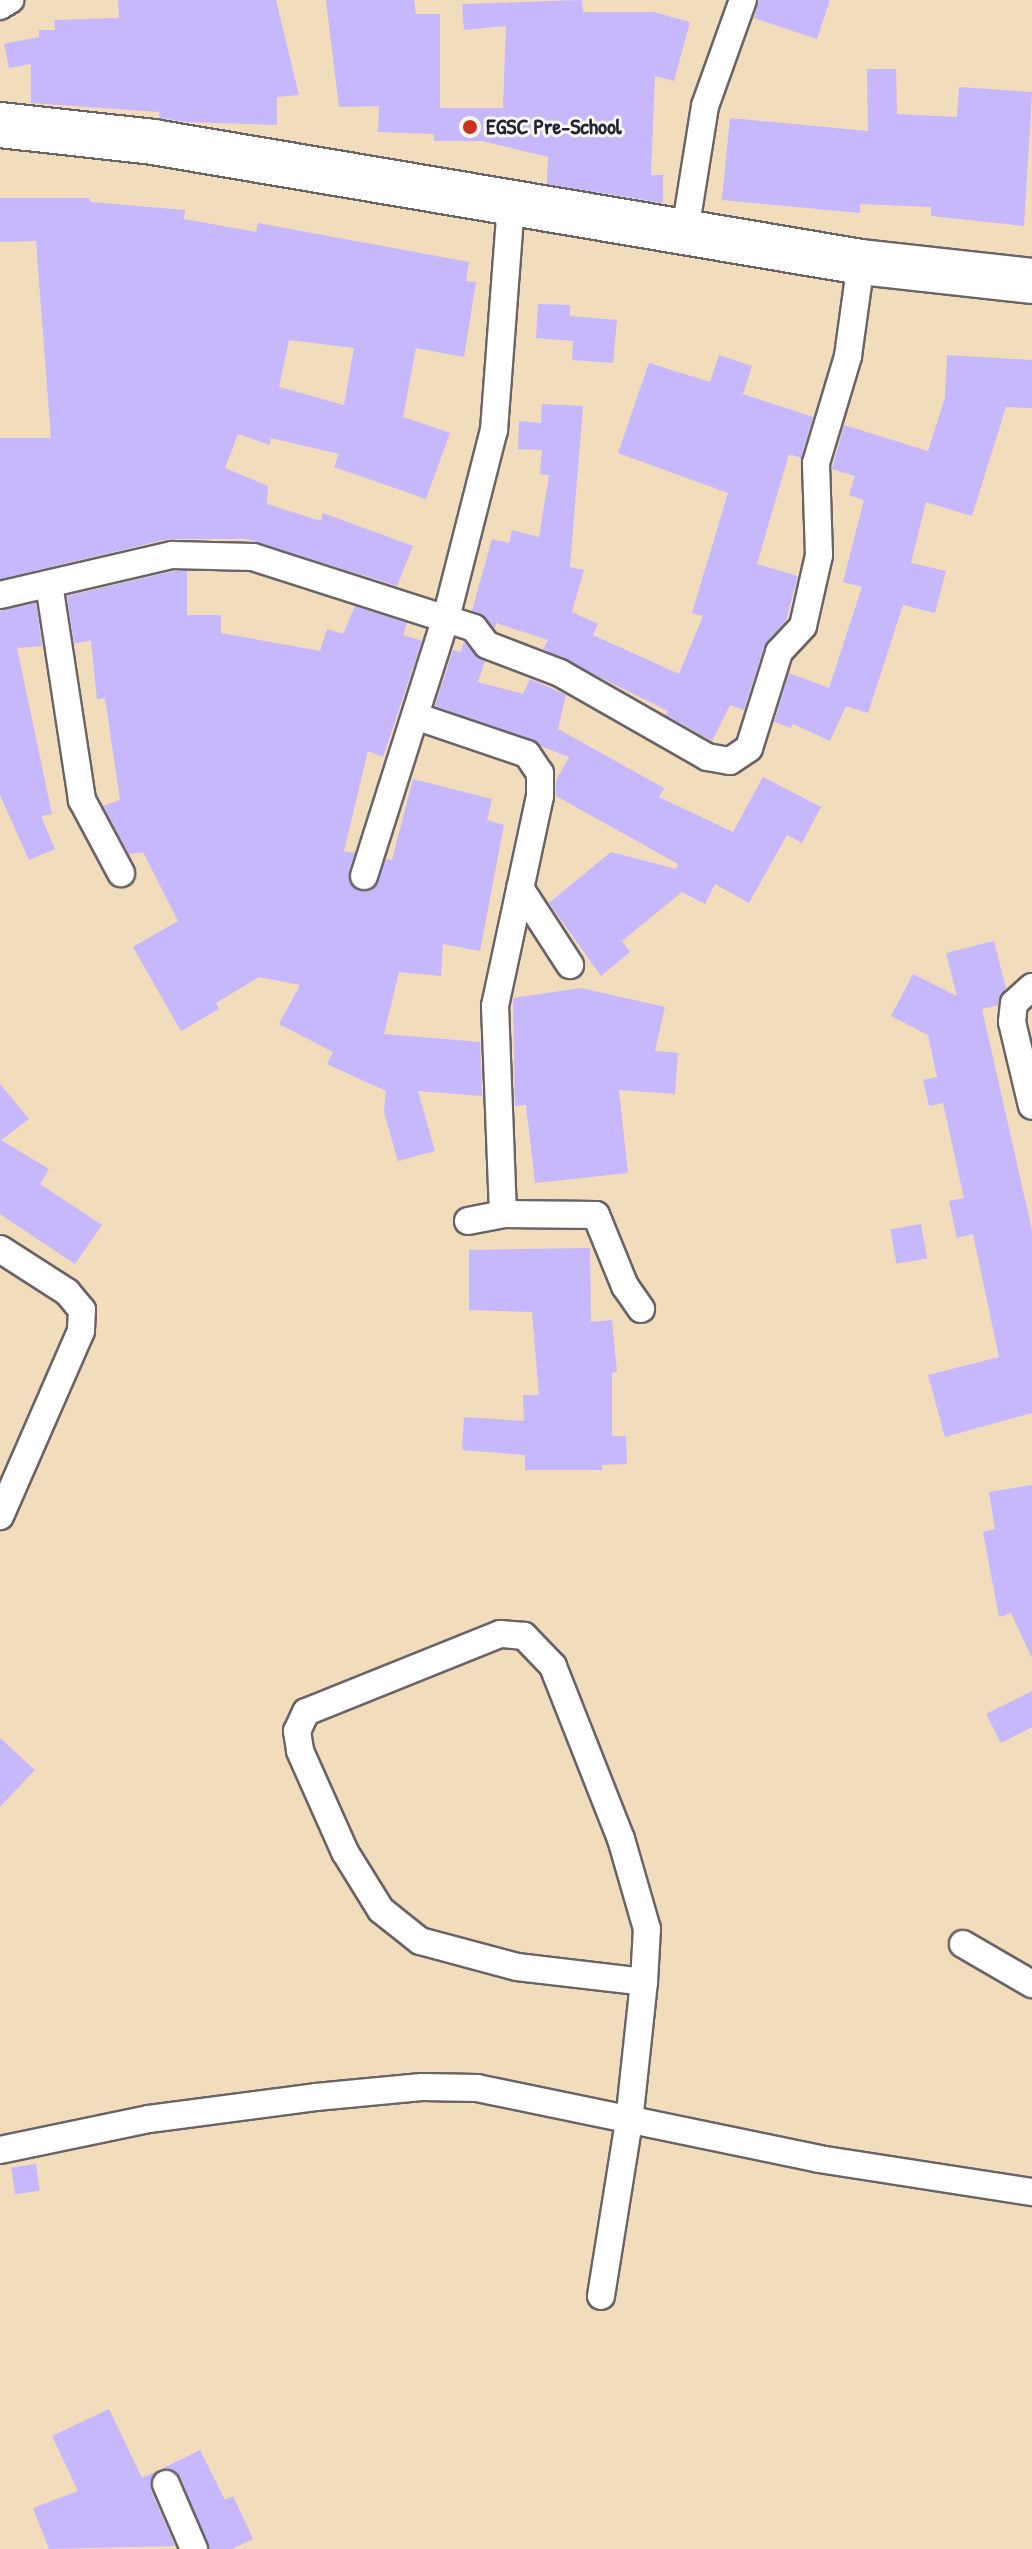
<!DOCTYPE html>
<style>
body{margin:0}
#map{position:relative;width:1032px;height:2549px;overflow:hidden;background:#f1dcbb;font-family:"Patrick Hand",sans-serif}
div>[style]{position:absolute}
[style*='--x']{left:calc(var(--x)*1px);top:calc(var(--y)*1px);width:calc(var(--w)*1px);rotate:calc(var(--a)*1deg)}
.building>*{inset:0;background:#c7b7fc;transform-origin:0 0}
.roads{filter:drop-shadow(2px 0 #6a6368) drop-shadow(-2px 0 #6a6368) drop-shadow(0 2px #6a6368) drop-shadow(0 -2px #6a6368)}
.street>*{height:26px;margin:-13px;padding:0 13px;transform-origin:13px;border-radius:13px;background:#fff}
.highway>*{height:44px;margin:-22px;padding:0 22px;transform-origin:22px;border-radius:22px;background:#fff}
.dots>*{width:22px;height:22px;translate:-50% -50%;box-sizing:border-box;border:4px solid #fbf7ec;border-radius:50%}
span{translate:-50% -50%;white-space:nowrap;text-align:center;line-height:1.15;-webkit-text-stroke:6px #fbf7ec;paint-order:stroke}
.poi-label{font-size:22px;color:#22223b;font-weight:700}
.left{translate:0 -50%;text-align:left}
</style>
<div id="map">
<div class="building">
<i style="clip-path:polygon(118px 0,276px 0,299px 95px,277px 97px,277px 125px,186px 122px,160px 118px,159px 112px,31px 103px,31px 64px,9px 68px,4px 44px,39px 37px,39px 30px,55px 30px,54px 20px,119px 18px)"></i>
<i style="clip-path:polygon(326px 0,414px 0,416px 14px,440px 14px,440px 108px,503px 108px,506px 26px,464px 30px,462px 4px,582px 0,583px 12px,653px 12px,690px 22px,674px 81px,655px 76px,651px 175px,663px 175px,663px 203px,547px 184px,548px 157px,482px 141px,434px 141px,434px 134px,378px 132px,379px 106px,339px 107px)"></i>
<i style="clip-path:polygon(759px 0,830px 0,817px 39px,754px 18px)"></i>
<i style="clip-path:polygon(867px 69px,896px 69px,897px 114px,957px 117px,959px 87px,1032px 92px,1024px 226px,931px 216px,931px 207px,860px 204px,860px 213px,722px 200px,730px 118px,868px 131px)"></i>
<i style="clip-path:polygon(evenodd,0 198px,90px 198px,90px 202px,185px 210px,184px 219px,256px 232px,258px 223px,469px 262px,466px 281px,476px 282px,464px 357px,416px 348px,403px 417px,450px 433px,426px 499px,334px 467px,339px 454px,271px 438px,270px 445px,238px 434px,225px 468px,268px 486px,267px 504px,321px 521px,323px 513px,413px 546px,397px 586px,247px 539px,168px 539px,0 579px,0 438px,51px 438px,36px 241px,0 242px,0 198px,289px 340px,354px 348px,344px 405px,279px 387px,289px 340px)"></i>
<i style="clip-path:polygon(538px 304px,570px 305px,570px 316px,617px 320px,613px 363px,572px 360px,573px 341px,536px 338px)"></i>
<i style="clip-path:polygon(719px 355px,752px 366px,743px 394px,813px 417px,801px 458px,789px 454px,757px 564px,798px 576px,786px 620px,764px 647px,744px 710px,730px 705px,712px 741px,666px 715px,668px 711px,543px 649px,548px 640px,496px 623px,495px 629px,472px 611px,492px 539px,509px 543px,512px 530px,539px 537px,549px 475px,540px 474px,542px 450px,518px 449px,519px 421px,541px 423px,542px 404px,583px 406px,570px 567px,584px 570px,572px 612px,598px 624px,593px 635px,679px 674px,703px 616px,692px 613px,728px 493px,618px 453px,649px 363px,710px 382px)"></i>
<i style="clip-path:polygon(947px 355px,1032px 360px,1032px 408px,1006px 407px,972px 516px,926px 502px,911px 563px,946px 571px,935px 613px,903px 605px,868px 713px,846px 706px,830px 741px,793px 724px,791px 728px,774px 722px,789px 673px,829px 688px,862px 587px,843px 582px,864px 500px,849px 495px,855px 476px,832px 469px,844px 425px,928px 451px,945px 398px)"></i>
<i style="clip-path:polygon(174px 571px,187px 571px,187px 615px,221px 615px,221px 633px,320px 651px,327px 629px,343px 634px,355px 606px,407px 623px,403px 635px,422px 641px,383px 757px,368px 751px,344px 851px,355px 853px,349px 872px,352px 886px,360px 891px,374px 888px,386px 859px,392px 860px,413px 779px,492px 799px,487px 820px,504px 825px,480px 951px,443px 944px,441px 976px,399px 972px,384px 1034px,480px 1042px,482px 1096px,418px 1091px,435px 1151px,398px 1161px,384px 1112px,386px 1091px,327px 1064px,333px 1052px,279px 1024px,300px 985px,259px 977px,216px 1003px,219px 1009px,181px 1031px,133px 947px,178px 921px,143px 852px,129px 854px,103px 806px,120px 800px,105px 698px,97px 699px,91px 641px,74px 643px,67px 596px)"></i>
<i style="clip-path:polygon(36px 603px,42px 646px,17px 648px,52px 814px,41px 816px,55px 849px,29px 860px,0 795px,0 611px)"></i>
<i style="clip-path:polygon(464px 642px,485px 661px,478px 682px,523px 694px,530px 679px,566px 695px,558px 729px,664px 788px,659px 797px,733px 832px,763px 777px,821px 807px,802px 843px,787px 835px,749px 903px,715px 884px,705px 904px,682px 892px,622px 941px,630px 952px,601px 976px,549px 903px,611px 852px,676px 869px,678px 864px,556px 796px,556px 781px,569px 757px,435px 706px,453px 650px,461px 652px)"></i>
<i style="clip-path:polygon(994px 941px,1006px 989px,998px 1005px,982px 1009px,1032px 1230px,1032px 1413px,945px 1437px,928px 1375px,999px 1357px,973px 1234px,957px 1238px,949px 1201px,964px 1198px,943px 1103px,929px 1106px,923px 1080px,937px 1077px,928px 1035px,891px 1016px,913px 974px,957px 996px,946px 953px)"></i>
<i style="clip-path:polygon(581px 988px,665px 1007px,655px 1051px,678px 1053px,675px 1094px,619px 1090px,628px 1173px,535px 1183px,526px 1105px,515px 1106px,513px 998px)"></i>
<i style="clip-path:polygon(0 1084px,29px 1119px,1px 1140px,49px 1169px,40px 1184px,102px 1225px,75px 1264px,0 1214px)"></i>
<i style="left:921px;top:1224px;width:35px;height:31px;rotate:80deg"></i>
<i style="clip-path:polygon(590px 1248px,591px 1322px,612px 1320px,617px 1372px,612px 1373px,612px 1436px,626px 1436px,627px 1464px,602px 1465px,602px 1470px,525px 1470px,525px 1455px,462px 1450px,464px 1417px,524px 1421px,523px 1395px,539px 1395px,532px 1312px,469px 1310px,469px 1250px)"></i>
<i style="clip-path:polygon(1032px 1485px,1032px 1658px,1011px 1613px,999px 1617px,983px 1532px,995px 1529px,989px 1492px)"></i>
<i style="clip-path:polygon(1032px 1691px,1032px 1727px,1001px 1743px,986px 1714px)"></i>
<i style="clip-path:polygon(0 1738px,35px 1770px,0 1807px)"></i>
<i style="left:36px;top:2164px;width:27px;height:25px;rotate:82deg"></i>
<i style="clip-path:polygon(109px 2409px,142px 2478px,159px 2470px,151px 2490px,175px 2546px,49px 2549px,33px 2508px,78px 2491px,52px 2436px)"></i>
<i style="clip-path:polygon(200px 2450px,225px 2500px,233px 2496px,253px 2539px,232px 2549px,210px 2549px,180px 2477px,161px 2469px)"></i>
</div>
<div class="roads">
<div class="street">
<i style="--x:0;--y:6;--w:12;--a:-31"></i>
<i style="--x:685;--y:231;--w:127;--a:-80.9"></i>
<i style="--x:705;--y:106;--w:113;--a:-70.3"></i>
<i style="--x:49;--y:584;--w:219;--a:81.3"></i>
<i style="--x:82;--y:800;--w:83;--a:61.9"></i>
<i style="--x:0;--y:595;--w:177;--a:-13.1"></i>
<i style="--x:172;--y:555;--w:81;--a:1.4"></i>
<i style="--x:253;--y:557;--w:232;--a:17.8"></i>
<i style="--x:474;--y:628;--w:21;--a:53"></i>
<i style="--x:487;--y:645;--w:78;--a:21"></i>
<i style="--x:560;--y:673;--w:169;--a:29.7"></i>
<i style="--x:707;--y:757;--w:23;--a:10"></i>
<i style="--x:730;--y:761;--w:23;--a:-34"></i>
<i style="--x:749;--y:748;--w:101;--a:-72.6"></i>
<i style="--x:779;--y:652;--w:35;--a:-47"></i>
<i style="--x:803;--y:626;--w:73;--a:-77.3"></i>
<i style="--x:819;--y:555;--w:92;--a:-91.9"></i>
<i style="--x:816;--y:463;--w:112;--a:-73.3"></i>
<i style="--x:848;--y:356;--w:95;--a:-82.1"></i>
<i style="--x:415;--y:716;--w:118;--a:18.7"></i>
<i style="--x:527;--y:754;--w:23;--a:56"></i>
<i style="--x:540;--y:773;--w:23;--a:90"></i>
<i style="--x:540;--y:796;--w:215;--a:102.1"></i>
<i style="--x:495;--y:1006;--w:208;--a:87.8"></i>
<i style="--x:364;--y:876;--w:271;--a:-72.4"></i>
<i style="--x:446;--y:618;--w:194;--a:-75.7"></i>
<i style="--x:494;--y:430;--w:229;--a:-85.7"></i>
<i style="--x:520;--y:888;--w:92;--a:57"></i>
<i style="--x:1032;--y:987;--w:24;--a:138"></i>
<i style="--x:1014;--y:1003;--w:19;--a:96"></i>
<i style="--x:1012;--y:1022;--w:86;--a:76.6"></i>
<i style="--x:468;--y:1221;--w:36;--a:-11"></i>
<i style="--x:503;--y:1214;--w:93;--a:0.6"></i>
<i style="--x:596;--y:1215;--w:77;--a:67.8"></i>
<i style="--x:625;--y:1286;--w:28;--a:55"></i>
<i style="--x:0;--y:1249;--w:80;--a:32.7"></i>
<i style="--x:67;--y:1292;--w:23;--a:50"></i>
<i style="--x:82;--y:1310;--w:21;--a:93"></i>
<i style="--x:81;--y:1331;--w:202;--a:113.6"></i>
<i style="--x:963;--y:1944;--w:80;--a:30.1"></i>
<i style="--x:0;--y:2150;--w:152;--a:-11.8"></i>
<i style="--x:149;--y:2119;--w:168;--a:-7.5"></i>
<i style="--x:316;--y:2097;--w:106;--a:-5.4"></i>
<i style="--x:422;--y:2087;--w:55;--a:1"></i>
<i style="--x:477;--y:2088;--w:349;--a:11.7"></i>
<i style="--x:819;--y:2159;--w:216;--a:8.8"></i>
<i style="--x:601;--y:2296;--w:176;--a:-80.9"></i>
<i style="--x:629;--y:2122;--w:141;--a:-83.9"></i>
<i style="--x:644;--y:1982;--w:53;--a:-86.8"></i>
<i style="--x:647;--y:1929;--w:94;--a:-106.1"></i>
<i style="--x:621;--y:1839;--w:186;--a:-111.5"></i>
<i style="--x:553;--y:1666;--w:42;--a:-134"></i>
<i style="--x:524;--y:1636;--w:24;--a:-175"></i>
<i style="--x:500;--y:1634;--w:209;--a:158.1"></i>
<i style="--x:306;--y:1712;--w:21;--a:115"></i>
<i style="--x:297;--y:1731;--w:20;--a:81"></i>
<i style="--x:300;--y:1751;--w:111;--a:66"></i>
<i style="--x:345;--y:1852;--w:68;--a:58.2"></i>
<i style="--x:381;--y:1910;--w:50;--a:38.5"></i>
<i style="--x:420;--y:1941;--w:100;--a:15"></i>
<i style="--x:517;--y:1967;--w:128;--a:6.7"></i>
<i style="--x:166;--y:2484;--w:71;--a:66.7"></i>
</div>
<div class="highway">
<i style="--x:0;--y:125;--w:154;--a:6.3"></i>
<i style="--x:153;--y:142;--w:718;--a:9.62"></i>
<i style="--x:861;--y:262;--w:172;--a:6.3"></i>
</div>
</div>
<div class="dots">
<i style="left:470px;top:127px;background:#c8321e"></i>
</div>
<div class="poi-label">
<span class="left" style="left:486px;top:127px">EGSC Pre-School</span>
</div>
</div>
